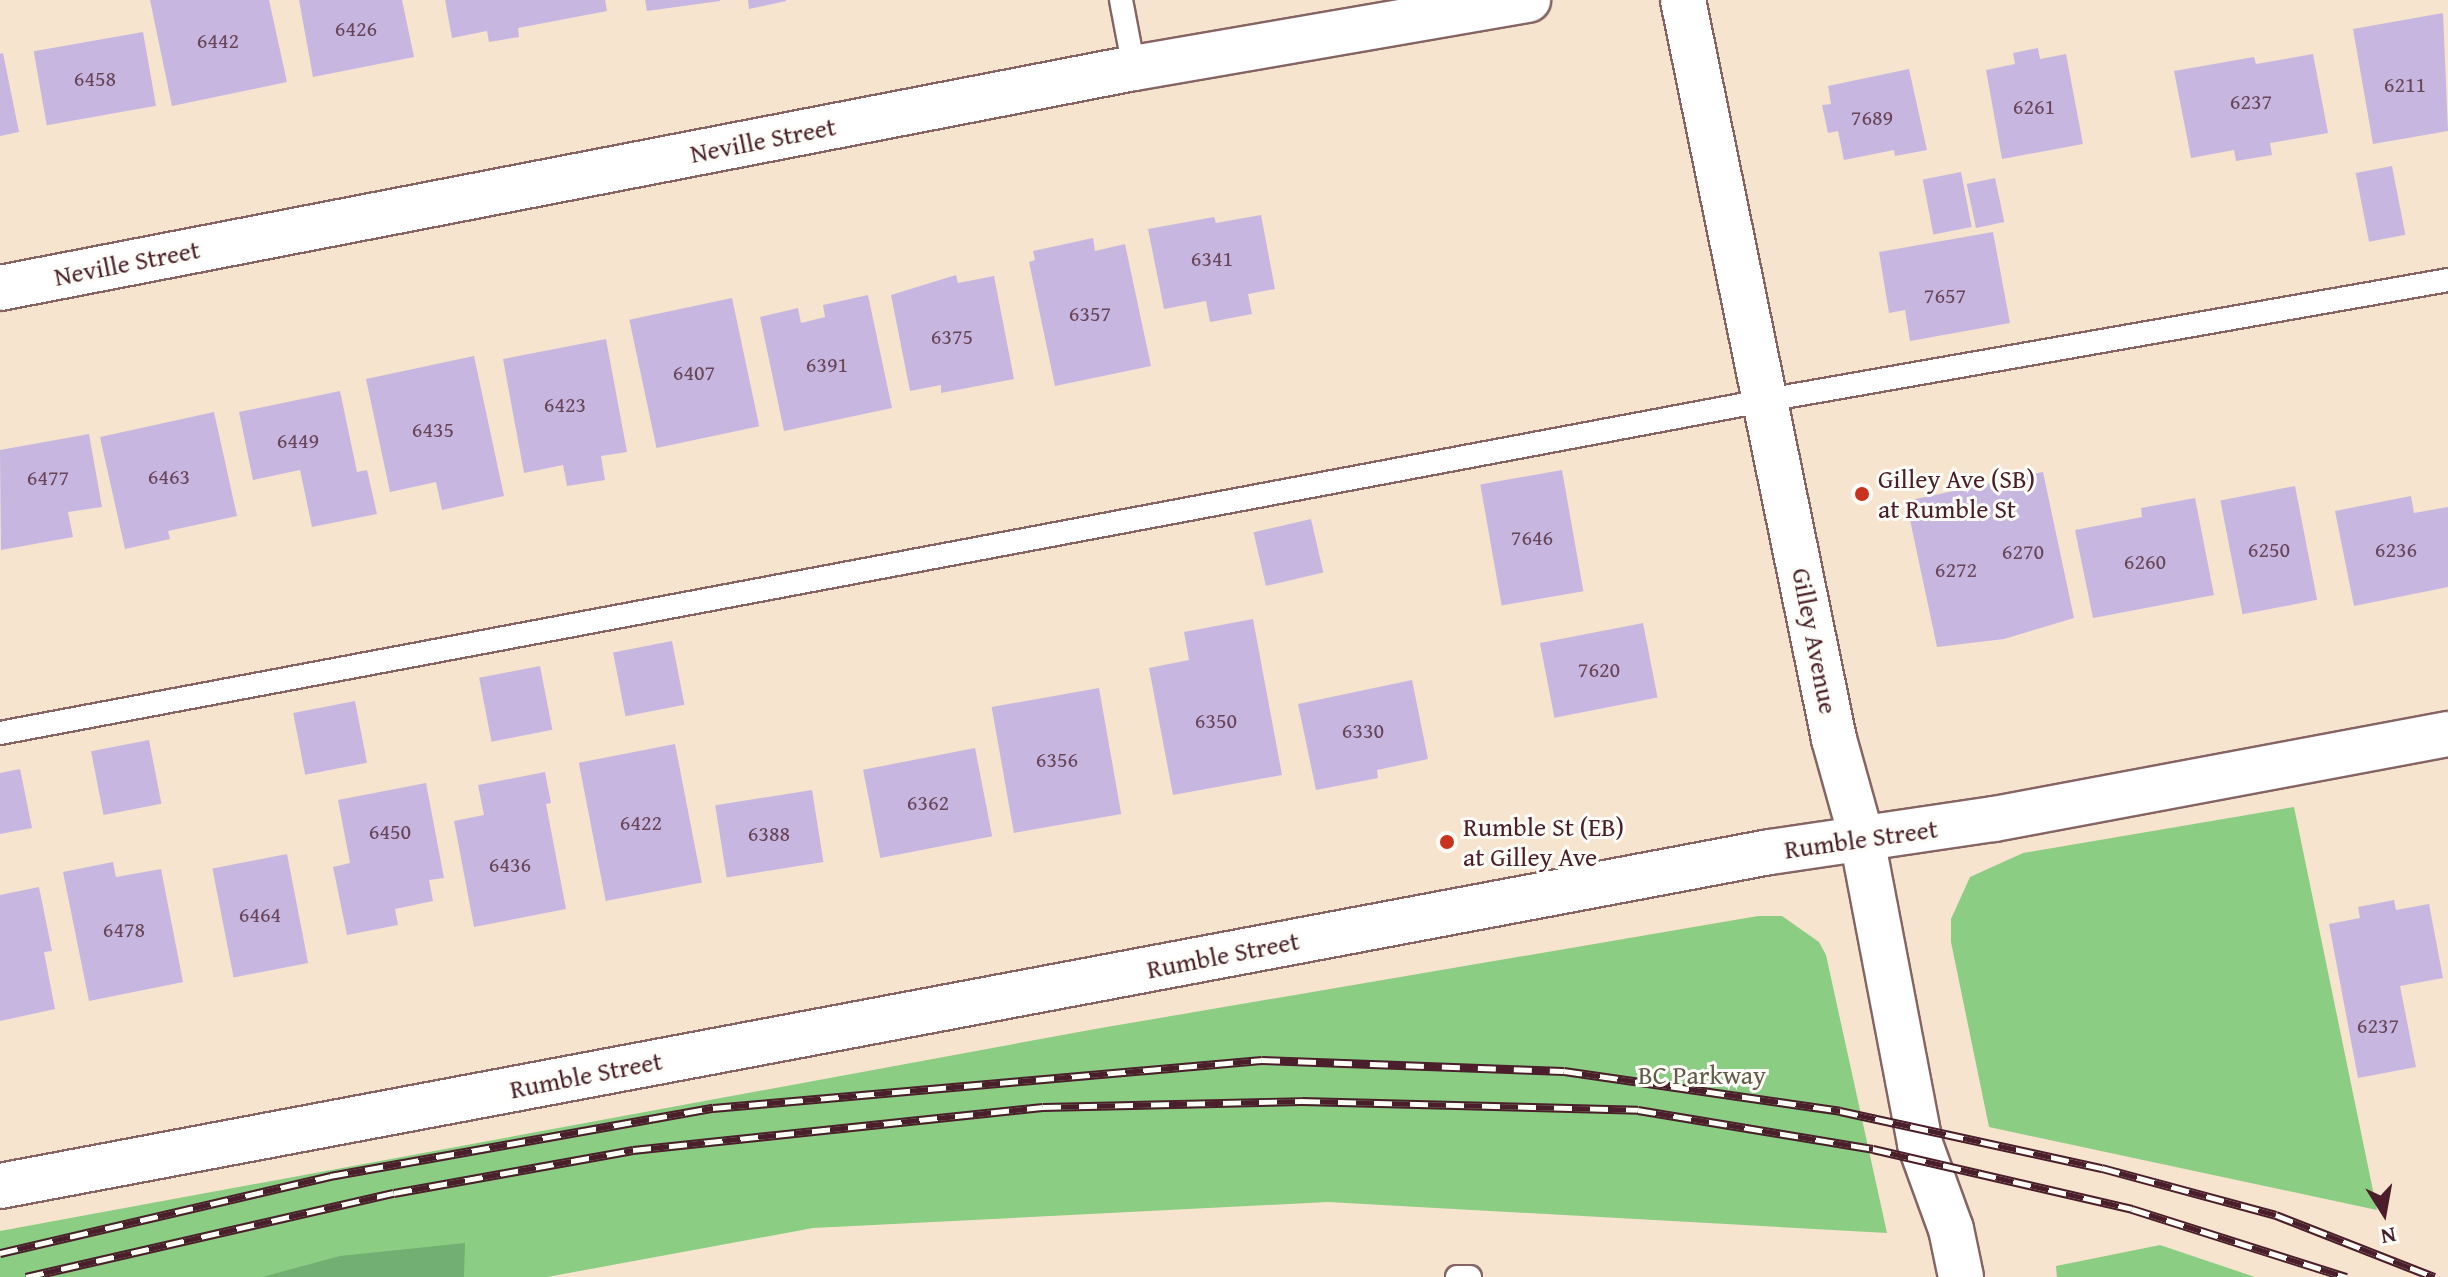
<!DOCTYPE html>
<style>
body{margin:0}
#map{position:relative;width:2448px;height:1277px;overflow:hidden;background:#f6e4ce;font-family:"Gentium Book Plus",serif}
div>[style]{position:absolute}
[style*='--x']{left:calc(var(--x)*1px);top:calc(var(--y)*1px);width:calc(var(--w)*1px);rotate:calc(var(--a)*1deg)}
.green>*{inset:0;background:#8ccd84}
.forest>*{inset:0;background:#71b072}
.building>*{inset:0;background:#c7b7e0;transform-origin:0 0}
.roads{filter:drop-shadow(2px 0 #866464) drop-shadow(-2px 0 #866464) drop-shadow(0 2px #866464) drop-shadow(0 -2px #866464)}
.service>*{height:22px;margin:-11px;padding:0 11px;transform-origin:11px;border-radius:11px;background:#fff}
.minor>*{height:44px;margin:-22px;padding:0 22px;transform-origin:22px;border-radius:22px;background:#fff}
.tertiary>*{height:44px;margin:-22px;padding:0 22px;transform-origin:22px;border-radius:22px;background:#fff}
.rail>*{height:9px;margin-top:-4.5px;transform-origin:0;background:repeating-linear-gradient(90deg,#fdfcf7 0 18px,#4a1f2b 0 36px);box-sizing:border-box;border-block:2px solid #4a1f2b}
.dots>*{width:22px;height:22px;translate:-50% -50%;box-sizing:border-box;border:4px solid #fdfcf7;border-radius:50%}
span{translate:-50% -50%;white-space:nowrap;text-align:center;line-height:1.15;-webkit-text-stroke:6px #fdfcf7;paint-order:stroke}
.number-label{font-size:22px;color:#694558}
.number-label span{-webkit-text-stroke-width:0}
.street-label{font-size:26px;color:#4a1f2b}
.poi-label{font-size:26px;color:#4a1f2b}
.left{translate:0 -50%;text-align:left}
.park-label{font-size:26px;color:#615c4a}
.north{position:absolute;left:2344px;top:1173px;width:80px;height:80px;-webkit-text-stroke:6px #fdfcf7;paint-order:stroke;rotate:169deg;font-size:22px;font-weight:700;line-height:32px;text-align:center;color:#4a1f2b}
.north::after{content:'';display:block;margin:auto;width:28px;height:36px;background:#4a1f2b;clip-path:polygon(50% 0,100% 100%,50% 72%,0 100%)}
</style>
<div id="map">
<div class="green">
<i style="clip-path:polygon(2294px 807px,2377px 1210px,1989px 1127px,1951px 942px,1951px 919px,1970px 877px,2023px 853px)"></i>
<i style="clip-path:polygon(1758px 916px,1782px 916px,1819px 942px,1826px 955px,1887px 1233px,1328px 1202px,813px 1228px,547px 1277px,0 1277px,0 1231px,1095px 1029px)"></i>
<i style="clip-path:polygon(2160px 1245px,2255px 1277px,2057px 1277px,2056px 1266px)"></i>
</div>
<div class="forest">
<i style="clip-path:polygon(465px 1243px,464px 1277px,262px 1277px,340px 1256px)"></i>
</div>
<div class="building">
<i style="clip-path:polygon(150px 0,269px 0,287px 82px,172px 106px)"></i>
<i style="clip-path:polygon(299px 0,402px 0,414px 57px,313px 77px)"></i>
<i style="clip-path:polygon(445px 0,605px 0,607px 11px,518px 28px,519px 37px,489px 42px,487px 31px,452px 38px)"></i>
<i style="clip-path:polygon(645px 0,720px 0,720px 1px,647px 11px)"></i>
<i style="clip-path:polygon(748px 0,786px 0,786px 1px,749px 9px)"></i>
<i style="clip-path:polygon(2443px 13px,2448px 131px,2373px 144px,2353px 29px)"></i>
<i style="left:143px;top:32px;width:75px;height:111px;rotate:80deg"></i>
<i style="clip-path:polygon(2038px 48px,2040px 59px,2066px 54px,2083px 144px,2002px 159px,1986px 70px,2015px 64px,2013px 53px)"></i>
<i style="clip-path:polygon(3px 53px,19px 132px,0 136px,0 54px)"></i>
<i style="clip-path:polygon(2313px 54px,2328px 133px,2270px 143px,2272px 155px,2236px 161px,2234px 150px,2191px 158px,2174px 71px,2254px 57px,2256px 64px)"></i>
<i style="clip-path:polygon(1909px 69px,1927px 150px,1895px 156px,1894px 150px,1844px 160px,1838px 131px,1828px 133px,1822px 105px,1831px 104px,1828px 86px)"></i>
<i style="left:2392px;top:166px;width:70px;height:37px;rotate:79deg"></i>
<i style="left:1961px;top:172px;width:56px;height:39px;rotate:79deg"></i>
<i style="left:1995px;top:178px;width:45px;height:29px;rotate:78deg"></i>
<i style="clip-path:polygon(1261px 215px,1275px 289px,1248px 294px,1252px 314px,1210px 322px,1206px 301px,1164px 309px,1148px 229px,1214px 217px,1216px 223px)"></i>
<i style="clip-path:polygon(1993px 232px,2010px 323px,1910px 341px,1905px 310px,1889px 313px,1879px 252px)"></i>
<i style="clip-path:polygon(1093px 238px,1095px 251px,1125px 244px,1151px 366px,1055px 386px,1029px 262px,1035px 260px,1033px 251px)"></i>
<i style="clip-path:polygon(956px 275px,958px 283px,994px 276px,1014px 379px,941px 393px,941px 385px,910px 391px,891px 295px)"></i>
<i style="clip-path:polygon(868px 295px,892px 408px,784px 431px,760px 317px,798px 308px,801px 323px,825px 317px,823px 305px)"></i>
<i style="left:732px;top:298px;width:131px;height:105px;rotate:78deg"></i>
<i style="clip-path:polygon(606px 339px,627px 452px,601px 456px,605px 480px,567px 486px,563px 465px,524px 473px,503px 359px)"></i>
<i style="clip-path:polygon(474px 356px,504px 496px,442px 510px,436px 482px,390px 492px,366px 379px)"></i>
<i style="clip-path:polygon(340px 391px,357px 472px,367px 470px,377px 514px,312px 527px,300px 470px,253px 480px,239px 412px)"></i>
<i style="clip-path:polygon(214px 412px,237px 516px,168px 531px,170px 539px,125px 549px,100px 437px)"></i>
<i style="clip-path:polygon(89px 434px,102px 507px,68px 512px,73px 537px,1px 550px,0 450px)"></i>
<i style="left:1562px;top:470px;width:123px;height:83px;rotate:80deg"></i>
<i style="clip-path:polygon(2043px 472px,2074px 618px,2004px 639px,1937px 647px,1906px 501px)"></i>
<i style="left:2295px;top:486px;width:116px;height:76px;rotate:79deg"></i>
<i style="clip-path:polygon(2411px 496px,2414px 513px,2448px 507px,2448px 587px,2354px 606px,2335px 511px)"></i>
<i style="clip-path:polygon(2195px 498px,2214px 595px,2093px 618px,2075px 530px,2142px 517px,2141px 508px)"></i>
<i style="left:1311px;top:519px;width:55px;height:59px;rotate:77deg"></i>
<i style="clip-path:polygon(1253px 619px,1282px 775px,1173px 795px,1149px 668px,1189px 660px,1184px 632px)"></i>
<i style="left:1643px;top:623px;width:76px;height:105px;rotate:79deg"></i>
<i style="left:672px;top:641px;width:65px;height:60px;rotate:79deg"></i>
<i style="left:540px;top:666px;width:65px;height:62px;rotate:79deg"></i>
<i style="clip-path:polygon(1412px 680px,1428px 759px,1377px 770px,1378px 778px,1316px 790px,1298px 704px)"></i>
<i style="left:1099px;top:688px;width:128px;height:109px;rotate:80deg"></i>
<i style="left:355px;top:701px;width:63px;height:63px;rotate:79deg"></i>
<i style="left:149px;top:740px;width:65px;height:59px;rotate:79deg"></i>
<i style="left:675px;top:744px;width:141px;height:98px;rotate:79deg"></i>
<i style="left:975px;top:748px;width:90px;height:114px;rotate:79deg"></i>
<i style="clip-path:polygon(20px 769px,32px 828px,0 834px,0 773px)"></i>
<i style="clip-path:polygon(545px 772px,551px 803px,546px 804px,566px 909px,474px 927px,454px 821px,484px 815px,478px 785px)"></i>
<i style="clip-path:polygon(426px 783px,444px 878px,429px 880px,433px 901px,395px 909px,398px 925px,347px 935px,333px 867px,350px 863px,338px 800px)"></i>
<i style="left:812px;top:790px;width:73px;height:98px;rotate:81deg"></i>
<i style="left:287px;top:854px;width:111px;height:76px;rotate:79deg"></i>
<i style="clip-path:polygon(113px 862px,116px 877px,161px 869px,183px 982px,89px 1001px,63px 872px)"></i>
<i style="clip-path:polygon(39px 887px,52px 951px,44px 952px,55px 1009px,0 1021px,0 895px)"></i>
<i style="clip-path:polygon(2394px 900px,2396px 910px,2429px 904px,2443px 978px,2400px 986px,2416px 1067px,2358px 1078px,2329px 924px,2360px 918px,2358px 907px)"></i>
</div>
<div class="roads">
<div class="service">
<i style="--x:1121;--y:0;--w:69;--a:79.2"></i>
<i style="--x:0;--y:733;--w:1798;--a:-10.67"></i>
<i style="--x:1767;--y:400;--w:691;--a:-9.99"></i>
<i style="--x:1457;--y:1277;--w:13;--a:0"></i>
</div>
<div class="minor">
<i style="--x:0;--y:288;--w:1155;--a:-10.98"></i>
<i style="--x:1134;--y:68;--w:400;--a:-9.8"></i>
</div>
<div class="tertiary">
<i style="--x:1683;--y:0;--w:754;--a:78.45"></i>
<i style="--x:1834;--y:739;--w:104;--a:74.4"></i>
<i style="--x:1862;--y:839;--w:310;--a:79.2"></i>
<i style="--x:1920;--y:1144;--w:90;--a:70"></i>
<i style="--x:1951;--y:1229;--w:49;--a:78.2"></i>
<i style="--x:0;--y:1186;--w:1801;--a:-10.69"></i>
<i style="--x:1770;--y:852;--w:226;--a:-8.4"></i>
<i style="--x:1994;--y:819;--w:462;--a:-10.6"></i>
</div>
</div>
<div class="rail">
<i style="--x:0;--y:1253;--w:339;--a:-13.1"></i>
<i style="--x:330;--y:1176;--w:389;--a:-10.1"></i>
<i style="--x:713;--y:1108;--w:551;--a:-5"></i>
<i style="--x:1262;--y:1060;--w:302;--a:2.1"></i>
<i style="--x:1564;--y:1071;--w:279;--a:8.2"></i>
<i style="--x:1840;--y:1111;--w:268;--a:12.3"></i>
<i style="--x:2102;--y:1168;--w:180;--a:15.1"></i>
<i style="--x:2276;--y:1215;--w:170;--a:21.4"></i>
<i style="--x:26;--y:1277;--w:377;--a:-12.9"></i>
<i style="--x:394;--y:1193;--w:243;--a:-10.2"></i>
<i style="--x:633;--y:1150;--w:412;--a:-6"></i>
<i style="--x:1043;--y:1107;--w:259;--a:-1.3"></i>
<i style="--x:1302;--y:1101;--w:336;--a:1.5"></i>
<i style="--x:1638;--y:1110;--w:238;--a:9.4"></i>
<i style="--x:1873;--y:1149;--w:266;--a:13"></i>
<i style="--x:2132;--y:1209;--w:225;--a:17.6"></i>
</div>
<div class="dots">
<i style="left:1862px;top:494px;background:#c8321e"></i>
<i style="left:1447px;top:842px;background:#c8321e"></i>
</div>
<div class="number-label">
<span style="left:356px;top:29px">6426</span>
<span style="left:218px;top:41px">6442</span>
<span style="left:95px;top:79px">6458</span>
<span style="left:2405px;top:85px">6211</span>
<span style="left:2251px;top:102px">6237</span>
<span style="left:2034px;top:107px">6261</span>
<span style="left:1872px;top:118px">7689</span>
<span style="left:1212px;top:259px">6341</span>
<span style="left:1945px;top:296px">7657</span>
<span style="left:1090px;top:314px">6357</span>
<span style="left:952px;top:337px">6375</span>
<span style="left:827px;top:365px">6391</span>
<span style="left:694px;top:373px">6407</span>
<span style="left:565px;top:405px">6423</span>
<span style="left:433px;top:430px">6435</span>
<span style="left:298px;top:441px">6449</span>
<span style="left:169px;top:477px">6463</span>
<span style="left:48px;top:478px">6477</span>
<span style="left:1532px;top:538px">7646</span>
<span style="left:2269px;top:550px">6250</span>
<span style="left:2396px;top:550px">6236</span>
<span style="left:2023px;top:552px">6270</span>
<span style="left:2145px;top:562px">6260</span>
<span style="left:1956px;top:570px">6272</span>
<span style="left:1599px;top:670px">7620</span>
<span style="left:1216px;top:721px">6350</span>
<span style="left:1363px;top:731px">6330</span>
<span style="left:1057px;top:760px">6356</span>
<span style="left:928px;top:803px">6362</span>
<span style="left:641px;top:823px">6422</span>
<span style="left:390px;top:832px">6450</span>
<span style="left:769px;top:834px">6388</span>
<span style="left:510px;top:865px">6436</span>
<span style="left:260px;top:915px">6464</span>
<span style="left:124px;top:930px">6478</span>
<span style="left:2378px;top:1026px">6237</span>
</div>
<div class="street-label">
<span style="left:763px;top:140px;rotate:-11deg">Neville Street</span>
<span style="left:127px;top:263px;rotate:-11deg">Neville Street</span>
<span style="left:1815px;top:641px;rotate:79deg">Gilley Avenue</span>
<span style="left:1861px;top:839px;rotate:-8deg">Rumble Street</span>
<span style="left:1223px;top:955px;rotate:-11deg">Rumble Street</span>
<span style="left:586px;top:1075px;rotate:-11deg">Rumble Street</span>
</div>
<div class="poi-label">
<span class="left" style="left:1878px;top:494px">Gilley Ave (SB)<br>at Rumble St</span>
<span class="left" style="left:1463px;top:842px">Rumble St (EB)<br>at Gilley Ave</span>
</div>
<div class="park-label">
<span style="left:1702px;top:1075px">BC Parkway</span>
</div>
<div class="north">N</div>
</div>
